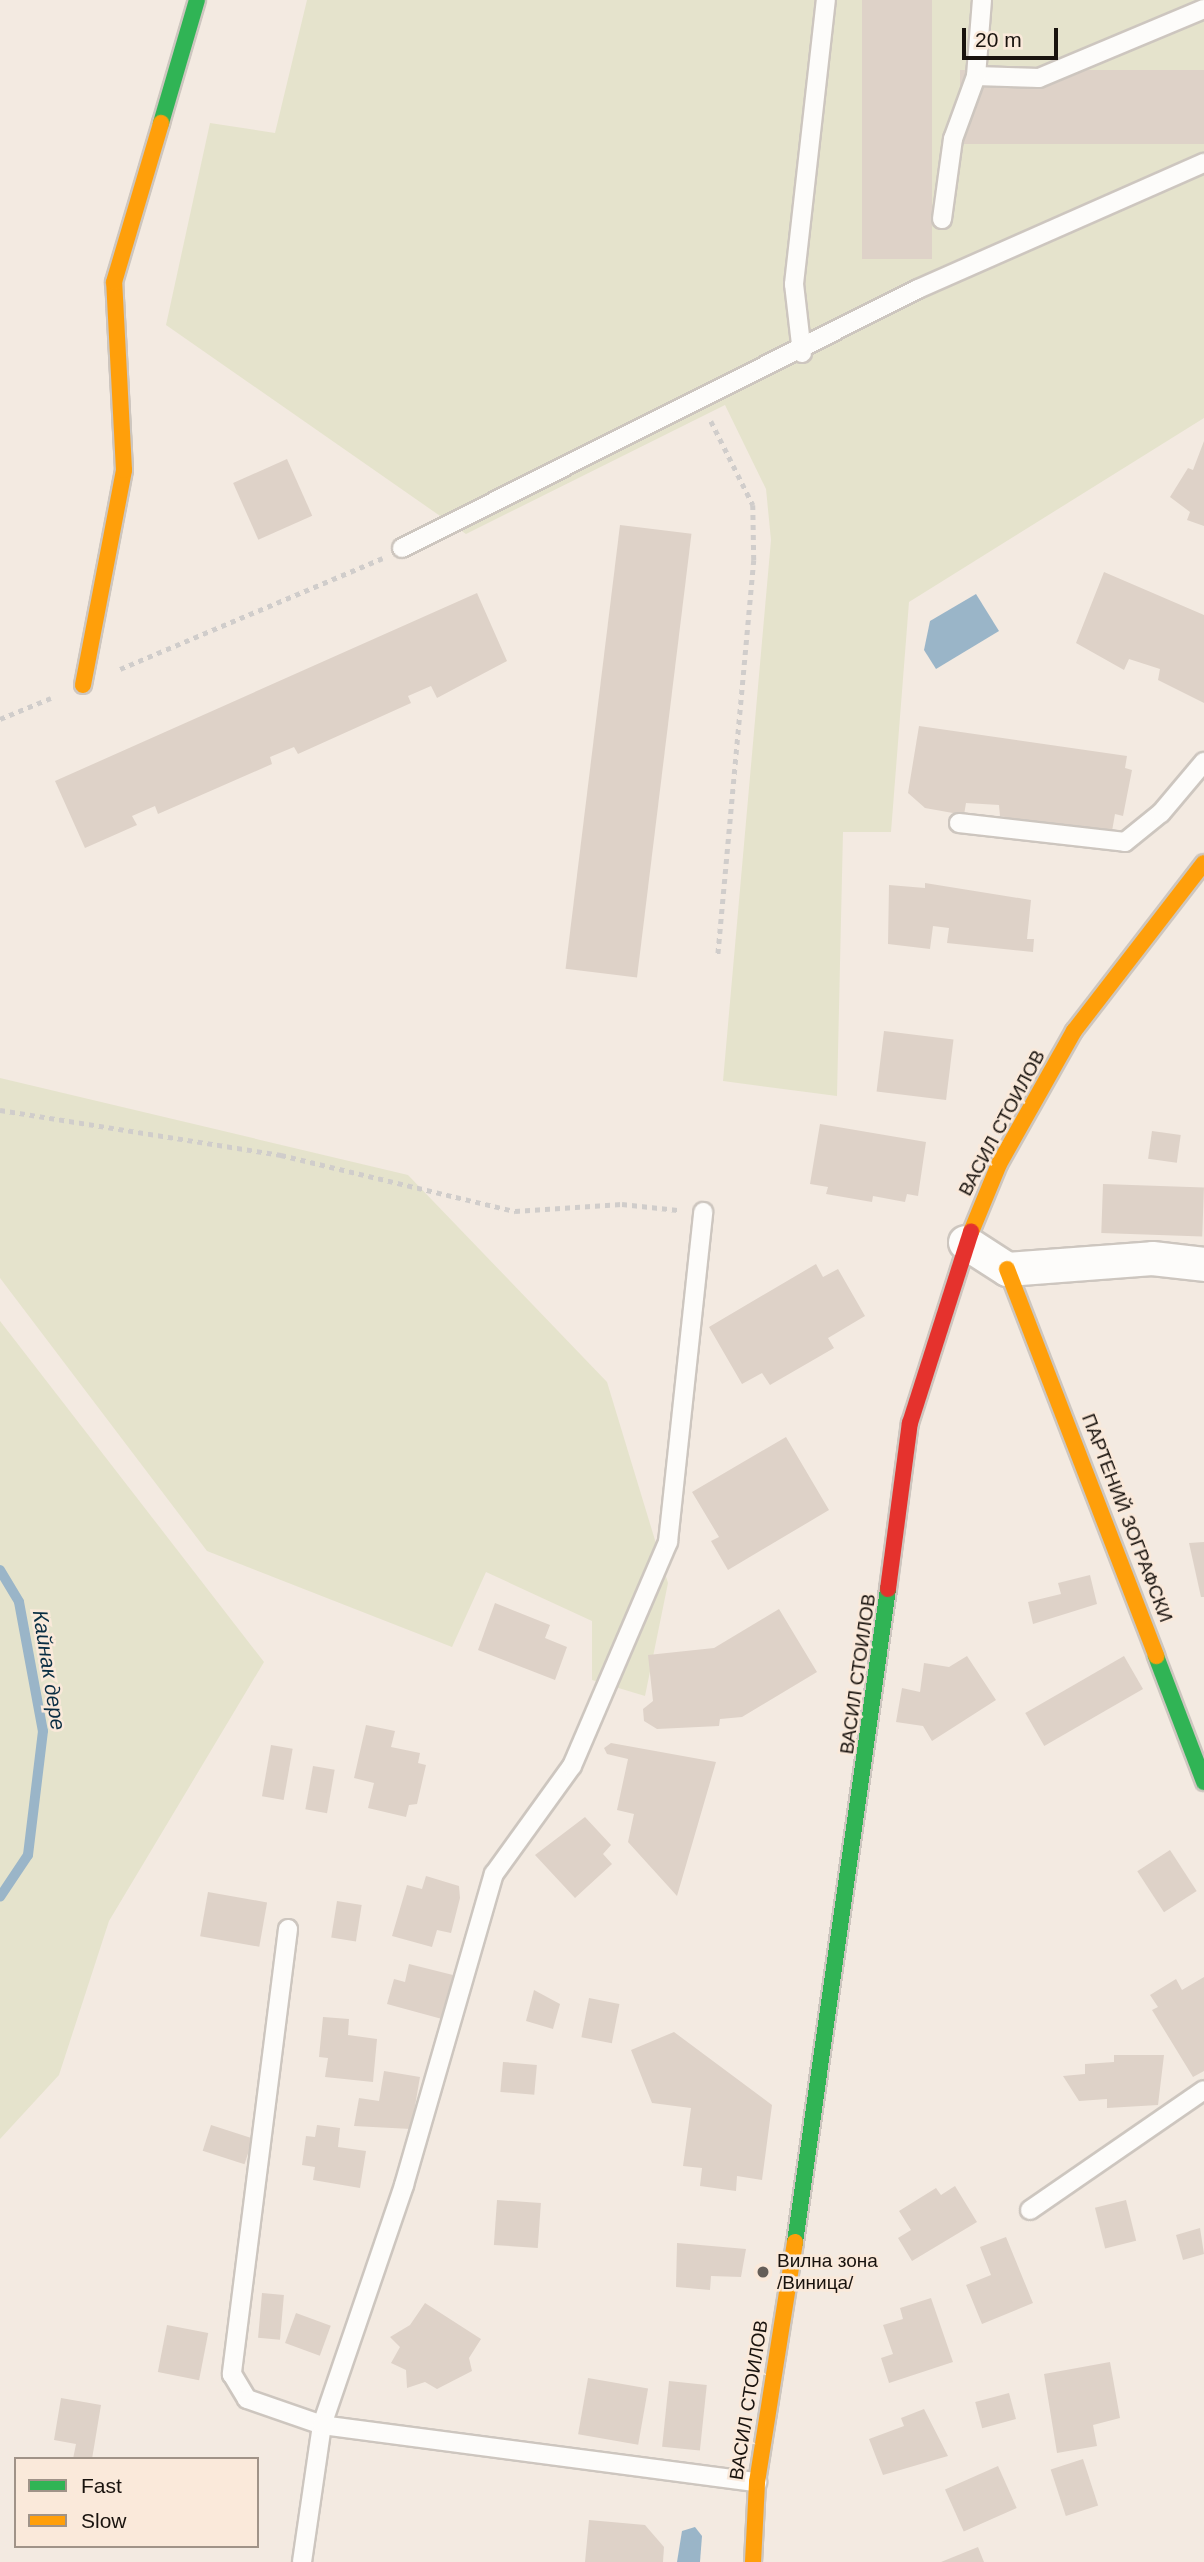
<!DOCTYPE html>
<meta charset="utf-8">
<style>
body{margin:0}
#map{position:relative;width:1204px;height:2562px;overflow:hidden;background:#f3eae1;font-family:Helvetica,sans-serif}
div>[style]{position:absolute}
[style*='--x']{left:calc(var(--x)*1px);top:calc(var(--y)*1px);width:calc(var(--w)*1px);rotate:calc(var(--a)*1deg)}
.green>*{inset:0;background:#e5e3cc}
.water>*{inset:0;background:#9ab5c8}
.stream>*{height:10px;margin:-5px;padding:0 5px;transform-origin:5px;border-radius:5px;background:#9ab5c8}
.building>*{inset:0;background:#ded2c8;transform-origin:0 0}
.path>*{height:4.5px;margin-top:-2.25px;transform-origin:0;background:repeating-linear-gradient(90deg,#d0cdcb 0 5px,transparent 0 10px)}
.roads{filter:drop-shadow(2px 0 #cdc6bf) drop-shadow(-2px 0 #cdc6bf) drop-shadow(0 2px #cdc6bf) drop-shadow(0 -2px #cdc6bf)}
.lane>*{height:18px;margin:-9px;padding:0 9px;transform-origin:9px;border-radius:9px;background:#fdfcfa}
.street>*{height:33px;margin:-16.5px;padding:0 16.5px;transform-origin:16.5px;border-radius:16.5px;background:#fdfcfa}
.fast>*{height:16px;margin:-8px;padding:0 8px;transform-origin:8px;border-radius:8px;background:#30b455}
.slow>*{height:16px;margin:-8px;padding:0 8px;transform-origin:8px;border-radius:8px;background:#ff9f0a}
.jam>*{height:16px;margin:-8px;padding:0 8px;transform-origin:8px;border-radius:8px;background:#e5322d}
.dots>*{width:19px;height:19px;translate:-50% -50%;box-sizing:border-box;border:4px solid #fae9da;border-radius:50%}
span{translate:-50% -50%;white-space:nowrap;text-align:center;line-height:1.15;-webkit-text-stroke:5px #fae9da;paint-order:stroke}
.street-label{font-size:19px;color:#19130e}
.poi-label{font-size:19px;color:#19130e}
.left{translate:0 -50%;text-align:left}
.water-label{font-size:21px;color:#092d43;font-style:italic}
.legend{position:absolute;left:14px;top:2457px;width:245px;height:91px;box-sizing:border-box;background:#fae9da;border:2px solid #a09388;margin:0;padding:9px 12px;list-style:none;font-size:21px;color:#19130e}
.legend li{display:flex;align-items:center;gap:14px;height:35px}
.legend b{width:35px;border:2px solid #a09388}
.scale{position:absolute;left:962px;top:28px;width:96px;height:32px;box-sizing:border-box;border:4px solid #19130e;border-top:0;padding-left:9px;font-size:21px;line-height:24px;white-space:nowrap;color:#19130e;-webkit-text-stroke:5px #fae9da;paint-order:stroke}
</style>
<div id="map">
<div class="green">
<i style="clip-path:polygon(307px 0,1204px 0,1204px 418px,909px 602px,891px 832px,843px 832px,837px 1096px,723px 1081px,771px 540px,766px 489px,725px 405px,466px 534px,166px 325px,210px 123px,275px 133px)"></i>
<i style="clip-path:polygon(0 1078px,408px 1175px,607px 1382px,668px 1583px,645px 1696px,592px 1680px,592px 1621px,486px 1572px,452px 1647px,207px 1551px,0 1278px)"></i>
<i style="clip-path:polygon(0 1321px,264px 1662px,109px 1921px,59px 2075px,0 2139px)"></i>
</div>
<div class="water">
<i style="clip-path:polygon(976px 594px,999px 631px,936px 669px,924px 650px,930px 621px)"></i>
<i style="clip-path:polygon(695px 2527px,702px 2536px,700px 2562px,677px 2562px,682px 2531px)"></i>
</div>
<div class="stream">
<i style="--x:0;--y:1570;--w:37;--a:59"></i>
<i style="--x:19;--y:1602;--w:131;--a:79.5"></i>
<i style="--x:43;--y:1731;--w:125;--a:96.9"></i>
<i style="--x:28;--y:1855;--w:50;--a:123.7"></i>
</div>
<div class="building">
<i style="left:862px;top:0;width:70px;height:259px"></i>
<i style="left:1204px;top:70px;width:74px;height:244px;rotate:90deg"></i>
<i style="clip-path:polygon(1204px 441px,1204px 526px,1187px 520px,1190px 512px,1170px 497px,1188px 468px,1193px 470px)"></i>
<i style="left:287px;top:459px;width:62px;height:59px;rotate:66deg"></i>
<i style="left:620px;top:525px;width:72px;height:447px;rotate:7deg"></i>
<i style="clip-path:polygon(1104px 572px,1204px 615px,1204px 703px,1158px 680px,1160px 669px,1129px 659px,1124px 670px,1076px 643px)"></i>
<i style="clip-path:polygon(477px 593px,507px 661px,437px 698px,431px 686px,408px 696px,411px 703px,298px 754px,294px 747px,270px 757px,272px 764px,158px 814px,155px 806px,132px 816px,137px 825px,85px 848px,55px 781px)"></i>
<i style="clip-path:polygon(919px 726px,1127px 756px,1125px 768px,1132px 770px,1123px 816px,1115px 814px,1111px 837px,1000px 816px,999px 805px,966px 803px,964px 815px,925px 808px,908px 793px)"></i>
<i style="clip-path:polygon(925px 883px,1031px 900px,1027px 939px,1034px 939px,1033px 952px,947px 943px,949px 928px,933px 926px,930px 949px,888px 944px,889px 885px,925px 888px)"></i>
<i style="left:884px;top:1031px;width:70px;height:61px;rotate:7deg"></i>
<i style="clip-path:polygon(820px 1124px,926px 1142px,918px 1196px,907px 1194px,905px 1202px,873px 1196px,872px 1202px,826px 1194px,828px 1187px,810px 1184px)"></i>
<i style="left:1152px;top:1131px;width:29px;height:28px;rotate:8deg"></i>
<i style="left:1103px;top:1184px;width:101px;height:49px;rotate:2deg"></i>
<i style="clip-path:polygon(816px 1264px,823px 1277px,838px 1269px,865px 1316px,828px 1338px,834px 1348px,770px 1385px,762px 1373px,742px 1384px,709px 1327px)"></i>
<i style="clip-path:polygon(786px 1437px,829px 1510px,728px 1570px,711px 1541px,719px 1537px,692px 1492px)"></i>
<i style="clip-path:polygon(1204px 1542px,1204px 1597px,1201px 1597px,1189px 1543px)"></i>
<i style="clip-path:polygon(1090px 1575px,1097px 1604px,1033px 1624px,1028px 1602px,1061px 1594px,1058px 1583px)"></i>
<i style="clip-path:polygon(495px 1603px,550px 1625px,545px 1638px,567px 1647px,555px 1680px,478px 1650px)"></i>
<i style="clip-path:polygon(779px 1609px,817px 1672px,742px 1717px,720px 1719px,719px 1726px,657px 1729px,644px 1721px,643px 1709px,653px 1701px,648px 1655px,714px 1648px)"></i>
<i style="clip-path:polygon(967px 1656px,996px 1700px,932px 1741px,923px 1726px,896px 1722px,902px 1688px,920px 1692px,924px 1663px,949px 1667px)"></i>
<i style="left:1124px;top:1656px;width:38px;height:114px;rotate:60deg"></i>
<i style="clip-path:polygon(366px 1725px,395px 1731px,391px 1747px,420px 1753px,418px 1763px,426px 1765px,417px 1804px,409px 1805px,406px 1817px,368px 1808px,374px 1783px,354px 1778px)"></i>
<i style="clip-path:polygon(611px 1743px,716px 1762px,677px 1896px,628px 1842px,634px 1814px,617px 1810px,628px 1759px,607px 1754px,604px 1748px)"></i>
<i style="left:271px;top:1745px;width:22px;height:52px;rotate:10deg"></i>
<i style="left:313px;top:1766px;width:22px;height:44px;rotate:10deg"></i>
<i style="clip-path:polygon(585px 1817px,611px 1845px,603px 1854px,612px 1864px,575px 1898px,535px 1855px)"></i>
<i style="left:1170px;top:1850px;width:49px;height:39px;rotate:57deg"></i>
<i style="clip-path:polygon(426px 1876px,459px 1886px,460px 1898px,451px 1933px,437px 1930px,432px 1947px,392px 1936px,407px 1885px,422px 1889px)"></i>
<i style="left:208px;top:1892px;width:60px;height:45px;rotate:10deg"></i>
<i style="left:337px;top:1901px;width:25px;height:37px;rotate:9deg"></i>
<i style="clip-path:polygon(409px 1964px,453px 1975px,442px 2019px,387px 2004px,394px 1979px,405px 1982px)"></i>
<i style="clip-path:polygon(1204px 1977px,1204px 2071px,1193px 2077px,1152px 2010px,1158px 2007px,1150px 1995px,1176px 1979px,1182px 1990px)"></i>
<i style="clip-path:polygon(534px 1990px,560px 2004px,553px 2029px,526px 2021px)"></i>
<i style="left:589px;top:1998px;width:31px;height:40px;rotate:11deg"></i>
<i style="clip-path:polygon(323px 2017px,349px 2019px,348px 2035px,377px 2039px,373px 2082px,325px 2077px,328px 2058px,319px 2057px)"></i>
<i style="clip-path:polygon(674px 2032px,772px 2105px,762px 2180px,737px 2176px,736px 2191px,700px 2186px,702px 2168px,683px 2166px,691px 2108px,652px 2103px,631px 2050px)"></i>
<i style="clip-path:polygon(1114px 2055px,1164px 2055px,1158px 2105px,1107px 2108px,1107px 2099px,1079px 2101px,1063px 2076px,1085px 2074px,1085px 2064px,1114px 2062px)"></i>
<i style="left:503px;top:2062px;width:34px;height:30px;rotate:5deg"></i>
<i style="clip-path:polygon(384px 2071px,420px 2077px,411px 2129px,354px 2126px,359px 2098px,379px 2101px)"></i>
<i style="left:211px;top:2125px;width:44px;height:27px;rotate:18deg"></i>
<i style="clip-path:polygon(317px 2125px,340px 2128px,338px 2147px,366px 2151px,360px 2188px,313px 2180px,315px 2167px,302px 2165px,306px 2136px,315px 2137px)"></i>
<i style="clip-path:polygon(955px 2186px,977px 2222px,912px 2261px,898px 2238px,911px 2230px,899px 2211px,936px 2188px,941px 2195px)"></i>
<i style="left:497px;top:2200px;width:44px;height:45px;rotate:4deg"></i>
<i style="left:1126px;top:2200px;width:42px;height:32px;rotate:76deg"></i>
<i style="clip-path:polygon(1200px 2228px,1204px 2254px,1183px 2260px,1176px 2235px)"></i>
<i style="clip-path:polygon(1006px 2237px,1033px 2303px,982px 2324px,966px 2285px,991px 2275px,980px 2247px)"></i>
<i style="clip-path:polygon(677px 2243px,746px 2249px,741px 2277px,711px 2276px,710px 2290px,676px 2287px)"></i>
<i style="left:262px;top:2293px;width:22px;height:45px;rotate:5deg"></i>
<i style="clip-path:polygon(931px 2298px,953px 2362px,889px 2383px,881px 2358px,893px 2354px,883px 2325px,903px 2319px,900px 2308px)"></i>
<i style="clip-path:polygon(425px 2303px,481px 2339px,469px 2358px,472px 2371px,437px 2389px,425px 2382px,407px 2388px,406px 2370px,391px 2363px,400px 2347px,390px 2337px,410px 2325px)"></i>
<i style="left:296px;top:2313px;width:37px;height:32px;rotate:20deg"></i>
<i style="left:167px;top:2325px;width:42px;height:48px;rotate:11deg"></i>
<i style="clip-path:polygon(1110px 2362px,1120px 2418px,1093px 2425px,1097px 2446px,1057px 2453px,1044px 2374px)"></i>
<i style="left:588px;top:2378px;width:61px;height:57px;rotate:10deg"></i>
<i style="left:669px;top:2381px;width:38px;height:66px;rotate:6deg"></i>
<i style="left:1009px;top:2393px;width:27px;height:35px;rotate:75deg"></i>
<i style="clip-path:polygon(61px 2398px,101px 2405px,92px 2459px,73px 2459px,76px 2444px,54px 2440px)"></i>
<i style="clip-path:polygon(924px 2409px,948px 2456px,883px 2475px,869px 2439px,904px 2426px,901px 2418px)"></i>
<i style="left:1083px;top:2459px;width:49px;height:34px;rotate:72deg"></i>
<i style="left:998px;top:2466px;width:46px;height:58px;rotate:66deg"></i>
<i style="clip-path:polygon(589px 2520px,645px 2525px,664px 2547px,663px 2562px,585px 2562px)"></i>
<i style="clip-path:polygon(978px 2547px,984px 2562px,941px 2562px)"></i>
</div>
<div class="path">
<i style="--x:711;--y:421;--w:94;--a:63.4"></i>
<i style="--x:753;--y:505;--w:55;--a:89"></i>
<i style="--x:754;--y:560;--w:397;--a:95.2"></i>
<i style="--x:120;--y:669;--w:285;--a:-22.9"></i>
<i style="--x:0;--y:719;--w:55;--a:-22.4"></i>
<i style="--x:0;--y:1110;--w:285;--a:9.1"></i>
<i style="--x:281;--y:1155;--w:241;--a:13.5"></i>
<i style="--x:515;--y:1211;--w:107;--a:-3.7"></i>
<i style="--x:622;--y:1204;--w:56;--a:6.1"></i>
</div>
<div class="roads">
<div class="lane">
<i style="--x:976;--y:76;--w:63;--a:1.8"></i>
<i style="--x:1039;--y:78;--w:179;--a:-22.7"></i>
<i style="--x:942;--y:219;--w:81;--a:-82.2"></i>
<i style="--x:953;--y:139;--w:67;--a:-69.9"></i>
<i style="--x:976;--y:76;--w:76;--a:-85.5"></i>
<i style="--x:802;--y:353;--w:69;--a:-96.6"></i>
<i style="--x:794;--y:284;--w:286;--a:-83.6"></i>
<i style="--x:402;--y:548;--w:577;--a:-26.65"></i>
<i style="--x:918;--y:289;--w:313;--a:-23.8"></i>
<i style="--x:959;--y:823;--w:167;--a:6.5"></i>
<i style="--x:1125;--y:842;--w:46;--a:-38.9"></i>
<i style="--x:1161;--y:813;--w:67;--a:-49.9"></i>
<i style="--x:288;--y:1929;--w:449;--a:97.2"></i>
<i style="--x:232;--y:2374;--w:29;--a:59"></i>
<i style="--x:247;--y:2399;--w:79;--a:19.1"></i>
<i style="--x:322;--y:2425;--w:254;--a:-71.1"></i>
<i style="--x:404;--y:2185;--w:324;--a:-73.9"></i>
<i style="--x:494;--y:1874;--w:133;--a:-54.2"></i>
<i style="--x:572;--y:1766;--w:244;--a:-66.8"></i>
<i style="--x:668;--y:1542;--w:332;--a:-83.9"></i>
<i style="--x:1030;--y:2210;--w:211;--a:-34.6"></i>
<i style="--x:302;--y:2562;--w:138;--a:-81.7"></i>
<i style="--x:322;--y:2425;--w:439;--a:7.5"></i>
</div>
<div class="street">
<i style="--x:965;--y:1242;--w:50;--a:32.7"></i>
<i style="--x:1007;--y:1269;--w:145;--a:-4.3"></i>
<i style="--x:1152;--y:1258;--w:52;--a:6.6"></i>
</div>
<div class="fast">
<i style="--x:161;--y:123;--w:128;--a:-73.7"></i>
<i style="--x:1156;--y:1656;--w:135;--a:69.1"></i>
<i style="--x:795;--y:2242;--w:660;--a:-81.89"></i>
</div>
<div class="slow">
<i style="--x:83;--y:685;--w:219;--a:-79.2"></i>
<i style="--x:124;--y:470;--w:188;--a:-93"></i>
<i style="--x:114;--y:282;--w:166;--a:-73.5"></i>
<i style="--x:971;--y:1232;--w:74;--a:-67.6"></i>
<i style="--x:999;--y:1164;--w:153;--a:-60.6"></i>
<i style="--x:1074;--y:1031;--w:212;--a:-52.3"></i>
<i style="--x:1007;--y:1269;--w:415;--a:68.9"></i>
<i style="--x:753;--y:2562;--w:80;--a:-87.1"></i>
<i style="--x:757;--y:2482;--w:243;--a:-81"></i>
</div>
<div class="jam">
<i style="--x:888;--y:1589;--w:167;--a:-82.5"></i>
<i style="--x:910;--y:1423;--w:201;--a:-72.3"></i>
</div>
</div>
<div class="dots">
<i style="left:763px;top:2272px;background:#655e58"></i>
</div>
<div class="street-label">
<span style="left:1002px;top:1123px;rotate:-62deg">ВАСИЛ СТОИЛОВ</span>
<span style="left:1127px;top:1518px;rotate:69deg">ПАРТЕНИЙ ЗОГРАФСКИ</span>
<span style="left:858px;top:1674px;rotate:-82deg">ВАСИЛ СТОИЛОВ</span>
<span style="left:749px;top:2400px;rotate:-81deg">ВАСИЛ СТОИЛОВ</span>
</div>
<div class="poi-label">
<span class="left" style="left:777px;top:2272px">Вилна зона<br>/Виница/</span>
</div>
<div class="water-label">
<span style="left:49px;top:1670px;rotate:81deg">Кайнак дере</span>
</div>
<ul class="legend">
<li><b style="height:9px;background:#30b455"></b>Fast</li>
<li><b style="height:9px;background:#ff9f0a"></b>Slow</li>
</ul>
<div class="scale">20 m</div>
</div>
